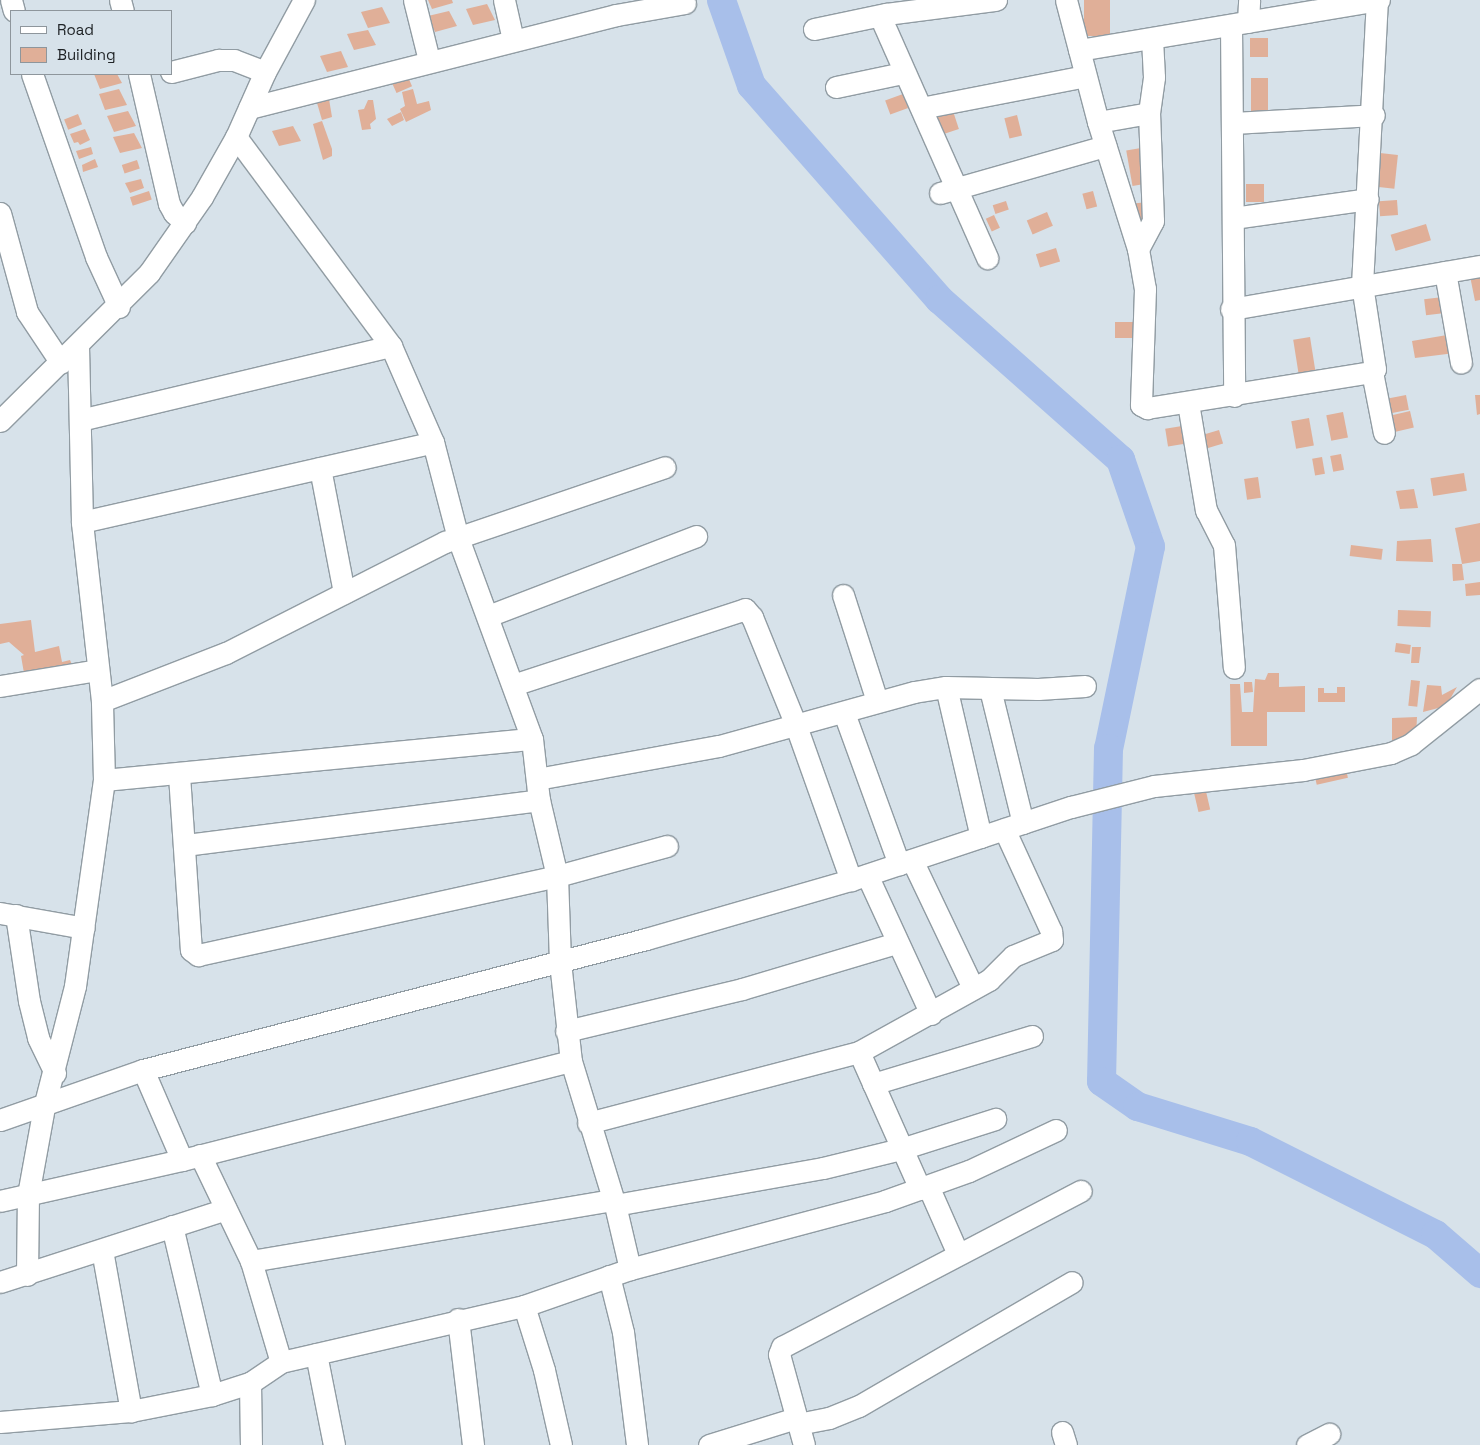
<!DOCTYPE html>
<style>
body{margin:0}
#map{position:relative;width:1480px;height:1445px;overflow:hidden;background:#d7e2ea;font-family:"Space Grotesk",sans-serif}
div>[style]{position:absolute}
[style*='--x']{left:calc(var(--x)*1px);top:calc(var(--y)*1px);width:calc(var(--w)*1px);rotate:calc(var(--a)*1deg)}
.river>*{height:29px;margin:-14.5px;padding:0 14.5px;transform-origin:14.5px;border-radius:14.5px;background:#a8bfea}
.building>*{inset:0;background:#e0af98;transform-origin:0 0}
.roads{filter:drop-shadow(1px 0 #919ca3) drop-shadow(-1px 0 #919ca3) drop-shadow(0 1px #919ca3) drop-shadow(0 -1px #919ca3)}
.minor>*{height:21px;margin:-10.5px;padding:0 10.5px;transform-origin:10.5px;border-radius:10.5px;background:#fff}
span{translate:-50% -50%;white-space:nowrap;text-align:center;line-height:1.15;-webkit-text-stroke:5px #d7e2ea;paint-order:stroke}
.legend{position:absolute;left:10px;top:10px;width:162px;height:65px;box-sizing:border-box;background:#d7e2ea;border:1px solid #8e969c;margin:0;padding:6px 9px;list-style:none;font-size:15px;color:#202427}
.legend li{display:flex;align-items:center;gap:10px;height:25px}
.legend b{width:25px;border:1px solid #8e969c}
</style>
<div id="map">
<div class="river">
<i style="--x:721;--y:0;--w:90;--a:70.6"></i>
<i style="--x:751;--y:85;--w:285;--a:48.7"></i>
<i style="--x:939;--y:299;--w:242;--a:41.5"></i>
<i style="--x:1120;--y:459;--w:92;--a:71"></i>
<i style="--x:1150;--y:546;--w:206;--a:101.7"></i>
<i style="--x:1108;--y:748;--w:333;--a:91.2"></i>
<i style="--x:1101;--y:1081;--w:44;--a:34.8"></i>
<i style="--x:1137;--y:1106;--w:118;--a:17.2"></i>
<i style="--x:1250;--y:1141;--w:207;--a:26.7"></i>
<i style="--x:1435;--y:1234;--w:60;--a:40.9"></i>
</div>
<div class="building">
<i style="clip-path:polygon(428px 0,452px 0,453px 3px,432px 9px)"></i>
<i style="left:1084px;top:0;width:26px;height:36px"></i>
<i style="clip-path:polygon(487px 4px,495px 20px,473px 25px,466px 9px)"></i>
<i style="clip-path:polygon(382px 7px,390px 23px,368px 28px,361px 12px)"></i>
<i style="clip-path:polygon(449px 11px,457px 26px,435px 32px,428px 16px)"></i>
<i style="clip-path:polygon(368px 30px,376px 45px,354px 50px,347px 34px)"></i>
<i style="left:1250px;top:38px;width:18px;height:19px"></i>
<i style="clip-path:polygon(341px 51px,348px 67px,327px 72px,320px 56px)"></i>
<i style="clip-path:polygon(94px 74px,117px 74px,122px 83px,100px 89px)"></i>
<i style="left:408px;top:77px;width:10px;height:17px;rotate:66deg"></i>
<i style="left:1251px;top:78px;width:17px;height:34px"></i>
<i style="clip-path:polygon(119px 89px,127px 105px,105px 110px,99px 94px)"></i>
<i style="clip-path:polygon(413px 89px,417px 104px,429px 101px,431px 110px,406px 122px,400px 109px,405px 106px,402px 92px)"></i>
<i style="left:903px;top:94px;width:15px;height:19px;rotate:70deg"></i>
<i style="clip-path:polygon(329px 99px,332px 117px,322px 120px,317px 103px)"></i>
<i style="clip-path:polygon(368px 100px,373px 100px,376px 119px,370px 124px,371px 129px,362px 130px,358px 110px,364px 109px)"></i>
<i style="clip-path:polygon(128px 111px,136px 126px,114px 132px,107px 116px)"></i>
<i style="left:953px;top:111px;width:19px;height:23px;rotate:72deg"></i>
<i style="clip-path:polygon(401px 112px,404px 120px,392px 126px,387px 119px)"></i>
<i style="left:78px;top:114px;width:11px;height:15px;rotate:68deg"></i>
<i style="left:1017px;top:115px;width:21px;height:13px;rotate:76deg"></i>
<i style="clip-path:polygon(322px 121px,332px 149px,332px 156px,323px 160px,313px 124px)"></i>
<i style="clip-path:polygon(293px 126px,301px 141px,279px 146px,272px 131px)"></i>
<i style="clip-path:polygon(85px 129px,90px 140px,80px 145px,78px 142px,74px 143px,70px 134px)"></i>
<i style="clip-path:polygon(134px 133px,142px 148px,120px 153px,113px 137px)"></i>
<i style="clip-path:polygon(91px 147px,93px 154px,79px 159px,76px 151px)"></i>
<i style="left:1141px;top:148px;width:36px;height:15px;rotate:80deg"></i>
<i style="left:1380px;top:153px;width:18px;height:34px;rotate:6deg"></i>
<i style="clip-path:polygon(95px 159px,98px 167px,83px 172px,82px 165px)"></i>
<i style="left:137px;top:160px;width:9px;height:16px;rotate:72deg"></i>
<i style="clip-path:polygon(141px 179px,144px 188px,130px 193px,125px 183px)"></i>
<i style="left:1246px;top:184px;width:18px;height:18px"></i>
<i style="left:149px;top:191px;width:9px;height:20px;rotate:72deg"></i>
<i style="left:1093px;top:191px;width:16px;height:11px;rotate:75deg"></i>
<i style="left:1397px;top:200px;width:15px;height:18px;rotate:86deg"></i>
<i style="left:1006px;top:201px;width:9px;height:14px;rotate:72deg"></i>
<i style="left:1147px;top:202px;width:23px;height:13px;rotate:83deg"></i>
<i style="left:1047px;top:212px;width:15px;height:22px;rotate:67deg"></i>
<i style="left:994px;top:215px;width:14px;height:9px;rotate:65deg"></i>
<i style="left:1426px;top:224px;width:17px;height:37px;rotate:73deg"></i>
<i style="left:1056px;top:248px;width:14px;height:21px;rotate:73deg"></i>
<i style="clip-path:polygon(1480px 274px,1480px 300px,1475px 301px,1470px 276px)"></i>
<i style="left:1443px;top:297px;width:16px;height:19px;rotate:83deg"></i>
<i style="left:1115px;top:322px;width:23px;height:16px"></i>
<i style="clip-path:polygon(1447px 335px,1455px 353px,1415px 358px,1412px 341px)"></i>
<i style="left:1310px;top:337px;width:37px;height:17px;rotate:81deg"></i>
<i style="left:1406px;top:395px;width:15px;height:21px;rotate:79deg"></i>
<i style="clip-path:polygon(1475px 395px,1480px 395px,1480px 414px,1477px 415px)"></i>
<i style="left:1410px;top:411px;width:17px;height:23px;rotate:77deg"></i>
<i style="left:1343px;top:412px;width:26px;height:17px;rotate:79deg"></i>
<i style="left:1309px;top:418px;width:28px;height:18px;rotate:80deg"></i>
<i style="left:1182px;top:426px;width:18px;height:17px;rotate:81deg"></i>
<i style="left:1219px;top:430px;width:14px;height:20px;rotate:73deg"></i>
<i style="left:1341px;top:454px;width:16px;height:11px;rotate:79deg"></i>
<i style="left:1322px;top:457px;width:17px;height:10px;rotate:80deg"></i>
<i style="left:1464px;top:473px;width:18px;height:34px;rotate:81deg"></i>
<i style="left:1258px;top:477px;width:21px;height:14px;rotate:82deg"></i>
<i style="clip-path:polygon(1414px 489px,1418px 508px,1400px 509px,1396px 491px)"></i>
<i style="clip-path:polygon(1480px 523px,1480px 561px,1462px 564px,1455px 528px)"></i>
<i style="clip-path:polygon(1431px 539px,1433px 562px,1396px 561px,1397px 541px)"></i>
<i style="left:1351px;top:545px;width:32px;height:11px;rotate:7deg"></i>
<i style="clip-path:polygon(1452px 564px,1462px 564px,1464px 580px,1453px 581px)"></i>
<i style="clip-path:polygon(1480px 582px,1480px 595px,1466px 596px,1465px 584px)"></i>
<i style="left:1398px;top:610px;width:33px;height:16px;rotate:2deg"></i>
<i style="clip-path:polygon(31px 620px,35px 652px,59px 646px,62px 662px,70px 660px,72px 665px,25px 679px,21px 656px,24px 655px,9px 642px,0 644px,0 624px)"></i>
<i style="left:1396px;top:643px;width:15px;height:9px;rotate:8deg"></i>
<i style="clip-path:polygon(1412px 647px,1421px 647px,1419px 663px,1411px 663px)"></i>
<i style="clip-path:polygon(1268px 673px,1279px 673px,1279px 687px,1305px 686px,1305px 712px,1267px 712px,1267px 746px,1231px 746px,1230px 684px,1240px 684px,1242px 712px,1253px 712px,1255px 679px,1265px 680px)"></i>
<i style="left:1411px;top:680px;width:9px;height:26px;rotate:6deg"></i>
<i style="clip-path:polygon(1244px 682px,1252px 682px,1253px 692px,1244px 693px)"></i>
<i style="clip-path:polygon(1427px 685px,1441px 686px,1442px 695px,1457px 687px,1446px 706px,1423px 712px)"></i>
<i style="clip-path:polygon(1337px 687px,1345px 687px,1345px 702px,1318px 702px,1318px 688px,1324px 688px,1324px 693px,1337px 693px)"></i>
<i style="clip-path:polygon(1417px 717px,1416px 736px,1392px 744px,1392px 718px)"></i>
<i style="left:1345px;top:765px;width:13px;height:32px;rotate:77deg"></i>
<i style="left:1205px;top:787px;width:23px;height:12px;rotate:77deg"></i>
</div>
<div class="roads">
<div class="minor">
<i style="--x:11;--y:0;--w:11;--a:75"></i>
<i style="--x:120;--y:0;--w:11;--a:75"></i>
<i style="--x:414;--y:0;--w:62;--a:76"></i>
<i style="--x:504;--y:0;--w:41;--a:77.3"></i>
<i style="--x:1066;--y:0;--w:126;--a:75.3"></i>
<i style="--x:1098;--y:122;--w:133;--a:72.5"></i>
<i style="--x:1138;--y:249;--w:41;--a:80.1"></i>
<i style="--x:1145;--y:289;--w:116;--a:92"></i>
<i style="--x:1141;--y:405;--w:7;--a:27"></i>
<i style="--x:1147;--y:408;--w:228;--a:-9.1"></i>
<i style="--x:1372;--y:372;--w:4;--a:-45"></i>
<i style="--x:1375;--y:369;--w:85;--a:-98.8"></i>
<i style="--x:1362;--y:285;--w:285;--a:-87"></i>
<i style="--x:880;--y:16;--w:265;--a:66.1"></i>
<i style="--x:1248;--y:22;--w:22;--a:-87"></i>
<i style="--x:1231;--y:25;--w:371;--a:89.5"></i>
<i style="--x:814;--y:29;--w:74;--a:-11.8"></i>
<i style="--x:886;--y:14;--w:111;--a:-7.3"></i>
<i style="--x:1079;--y:50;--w:304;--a:-9.5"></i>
<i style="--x:171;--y:72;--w:49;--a:-14.3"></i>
<i style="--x:218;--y:60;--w:16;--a:0"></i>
<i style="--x:234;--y:60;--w:33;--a:21"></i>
<i style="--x:32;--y:74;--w:194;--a:70.7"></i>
<i style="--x:96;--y:257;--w:55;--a:65.3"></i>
<i style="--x:139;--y:74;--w:133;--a:77"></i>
<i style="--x:169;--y:204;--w:10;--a:61"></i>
<i style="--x:174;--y:213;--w:15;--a:42"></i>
<i style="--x:836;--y:87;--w:68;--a:-11.8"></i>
<i style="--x:249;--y:108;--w:379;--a:-14.2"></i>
<i style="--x:616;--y:15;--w:70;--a:-9.9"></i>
<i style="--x:921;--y:108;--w:167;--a:-11"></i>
<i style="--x:1098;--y:122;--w:52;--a:-10"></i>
<i style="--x:1149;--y:113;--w:36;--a:-82"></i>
<i style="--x:1154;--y:77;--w:38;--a:-93"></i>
<i style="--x:1233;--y:123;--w:141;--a:-3.2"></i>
<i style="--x:236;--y:137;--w:260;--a:53.4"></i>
<i style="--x:391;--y:346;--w:105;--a:66.4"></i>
<i style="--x:433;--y:442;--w:99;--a:75.4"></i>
<i style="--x:458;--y:538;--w:214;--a:69.8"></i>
<i style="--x:532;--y:739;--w:61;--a:83.5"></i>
<i style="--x:539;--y:800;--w:78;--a:76.7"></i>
<i style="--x:557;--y:876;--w:86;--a:88"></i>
<i style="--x:560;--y:962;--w:100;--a:83.7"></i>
<i style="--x:571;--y:1061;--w:151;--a:73"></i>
<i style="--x:615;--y:1205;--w:66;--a:76.8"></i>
<i style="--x:940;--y:193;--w:172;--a:-15.9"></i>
<i style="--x:0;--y:213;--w:103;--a:74.7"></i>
<i style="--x:27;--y:312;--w:61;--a:56.3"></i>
<i style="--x:1233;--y:218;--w:136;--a:-8"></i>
<i style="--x:1138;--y:249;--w:32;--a:-62"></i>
<i style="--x:1153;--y:221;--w:108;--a:-92.1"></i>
<i style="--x:1445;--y:272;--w:92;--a:80"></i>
<i style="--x:1231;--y:309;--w:253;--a:-9.8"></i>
<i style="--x:1372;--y:372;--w:62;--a:78.9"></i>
<i style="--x:1188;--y:403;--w:109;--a:80.5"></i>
<i style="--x:1206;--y:510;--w:39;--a:63"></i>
<i style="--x:1224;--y:545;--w:123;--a:85.4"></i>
<i style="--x:80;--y:420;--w:320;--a:-13.4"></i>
<i style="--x:0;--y:421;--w:210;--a:-44.8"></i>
<i style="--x:149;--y:273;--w:93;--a:-55.1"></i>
<i style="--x:202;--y:197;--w:69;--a:-60.5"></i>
<i style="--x:236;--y:137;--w:71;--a:-66"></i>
<i style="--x:265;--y:72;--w:82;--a:-61.6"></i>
<i style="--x:320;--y:468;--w:127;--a:79.1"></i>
<i style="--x:82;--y:522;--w:360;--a:-12.8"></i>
<i style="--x:843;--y:595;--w:111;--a:72.2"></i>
<i style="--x:488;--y:616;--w:223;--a:-21"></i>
<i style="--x:513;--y:685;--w:244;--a:-18.1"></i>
<i style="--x:745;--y:609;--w:11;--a:49"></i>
<i style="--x:752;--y:617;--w:114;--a:67.9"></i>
<i style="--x:795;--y:723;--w:167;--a:70.4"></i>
<i style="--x:0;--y:686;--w:99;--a:-9.3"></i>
<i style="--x:946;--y:687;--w:154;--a:76.9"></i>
<i style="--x:990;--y:689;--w:138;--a:76.2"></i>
<i style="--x:102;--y:701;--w:133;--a:-21.2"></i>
<i style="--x:226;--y:653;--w:246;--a:-26.9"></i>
<i style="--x:445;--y:542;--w:232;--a:-18.8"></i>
<i style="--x:844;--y:713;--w:161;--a:70"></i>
<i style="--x:179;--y:775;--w:175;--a:86.1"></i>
<i style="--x:191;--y:950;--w:9;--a:36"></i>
<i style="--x:198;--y:955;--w:368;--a:-12.4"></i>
<i style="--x:557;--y:876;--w:114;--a:-15.3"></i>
<i style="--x:537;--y:779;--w:185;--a:-10.3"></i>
<i style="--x:719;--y:746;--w:202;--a:-15.5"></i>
<i style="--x:914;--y:692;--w:32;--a:-9"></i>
<i style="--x:946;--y:687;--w:92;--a:1.2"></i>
<i style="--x:1038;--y:689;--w:47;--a:-3.7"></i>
<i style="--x:104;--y:780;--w:430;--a:-5.5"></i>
<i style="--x:185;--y:845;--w:357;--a:-7.2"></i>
<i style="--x:912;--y:860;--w:142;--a:64.5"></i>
<i style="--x:867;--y:875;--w:153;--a:65.3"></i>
<i style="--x:0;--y:913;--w:85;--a:10.1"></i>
<i style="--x:16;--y:915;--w:87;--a:81.4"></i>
<i style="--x:29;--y:1001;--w:38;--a:76"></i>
<i style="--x:38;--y:1038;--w:39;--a:64"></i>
<i style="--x:566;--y:1031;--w:181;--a:-13.4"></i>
<i style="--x:742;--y:989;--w:161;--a:-16.6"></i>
<i style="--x:859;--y:1052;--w:150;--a:66"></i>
<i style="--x:143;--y:1070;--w:98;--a:66.6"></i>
<i style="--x:873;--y:1084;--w:166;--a:-16.8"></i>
<i style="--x:0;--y:1120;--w:151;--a:-19.3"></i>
<i style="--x:143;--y:1070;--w:520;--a:-14.6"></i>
<i style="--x:646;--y:939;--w:213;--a:-16.1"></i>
<i style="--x:851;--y:880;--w:232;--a:-18.4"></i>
<i style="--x:1071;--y:807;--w:86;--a:-14.2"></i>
<i style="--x:1154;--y:786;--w:150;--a:-6.1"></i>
<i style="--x:1303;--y:770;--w:90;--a:-10.9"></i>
<i style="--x:1391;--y:753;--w:22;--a:-24"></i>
<i style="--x:1411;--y:744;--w:88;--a:-38.6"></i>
<i style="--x:588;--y:1123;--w:280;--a:-14.7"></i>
<i style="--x:859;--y:1052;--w:149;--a:-29"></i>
<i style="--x:989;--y:980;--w:34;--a:-45"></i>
<i style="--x:1013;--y:956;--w:42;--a:-22.3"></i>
<i style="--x:1052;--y:940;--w:9;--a:-96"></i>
<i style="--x:1051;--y:931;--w:112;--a:-114.7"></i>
<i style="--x:200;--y:1155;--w:118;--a:64.3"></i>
<i style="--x:251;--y:1261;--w:105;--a:73.5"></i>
<i style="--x:281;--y:1362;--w:249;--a:-13"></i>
<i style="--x:524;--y:1306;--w:112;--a:-19.2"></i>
<i style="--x:630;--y:1269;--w:264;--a:-14.9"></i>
<i style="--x:885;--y:1201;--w:89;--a:-19.7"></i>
<i style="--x:969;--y:1171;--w:96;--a:-25.2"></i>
<i style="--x:928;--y:1186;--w:74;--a:66.2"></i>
<i style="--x:0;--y:1201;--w:187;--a:-12.7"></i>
<i style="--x:182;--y:1160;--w:401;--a:-14.3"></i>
<i style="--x:615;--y:1205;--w:211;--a:-10.1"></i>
<i style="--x:823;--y:1168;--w:80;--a:-13.7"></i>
<i style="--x:901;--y:1149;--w:99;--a:-17.7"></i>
<i style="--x:172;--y:1226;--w:174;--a:76.7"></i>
<i style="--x:102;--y:1250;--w:164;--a:79.8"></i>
<i style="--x:251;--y:1261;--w:367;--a:-9.6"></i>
<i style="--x:27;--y:1275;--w:80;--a:-89.3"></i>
<i style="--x:28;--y:1195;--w:89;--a:-79.7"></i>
<i style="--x:44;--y:1107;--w:125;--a:-75.6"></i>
<i style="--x:75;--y:986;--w:208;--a:-82"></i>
<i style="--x:104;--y:780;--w:79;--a:-91.5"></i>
<i style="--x:102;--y:701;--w:180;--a:-96.4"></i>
<i style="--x:82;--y:522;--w:175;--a:-91.3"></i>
<i style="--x:609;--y:1276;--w:58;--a:76"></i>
<i style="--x:623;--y:1332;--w:114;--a:82.9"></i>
<i style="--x:0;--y:1282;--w:237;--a:-17.9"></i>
<i style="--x:524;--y:1306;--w:67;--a:72.6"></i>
<i style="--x:544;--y:1370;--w:77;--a:77.2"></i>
<i style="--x:458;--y:1319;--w:127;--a:83.2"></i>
<i style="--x:316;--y:1354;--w:93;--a:78.8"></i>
<i style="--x:250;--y:1383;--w:62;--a:89.1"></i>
<i style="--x:0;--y:1422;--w:131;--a:-4.8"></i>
<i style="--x:131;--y:1411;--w:83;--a:-11.2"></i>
<i style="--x:212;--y:1395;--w:40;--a:-18"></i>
<i style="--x:250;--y:1383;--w:37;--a:-34"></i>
<i style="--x:798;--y:1424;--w:32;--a:-11"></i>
<i style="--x:829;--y:1418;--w:32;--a:-22"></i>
<i style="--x:859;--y:1406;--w:246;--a:-30.2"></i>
<i style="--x:1062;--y:1432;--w:14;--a:73"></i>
<i style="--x:709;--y:1445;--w:91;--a:-17.2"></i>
<i style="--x:804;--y:1445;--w:94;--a:-105.4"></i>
<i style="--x:779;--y:1354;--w:8;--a:-67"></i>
<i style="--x:782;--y:1347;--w:337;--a:-27.6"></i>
<i style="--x:1307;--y:1445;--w:25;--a:-27"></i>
</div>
</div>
<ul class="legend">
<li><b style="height:6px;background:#fff"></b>Road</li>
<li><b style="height:14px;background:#e0af98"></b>Building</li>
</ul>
</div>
